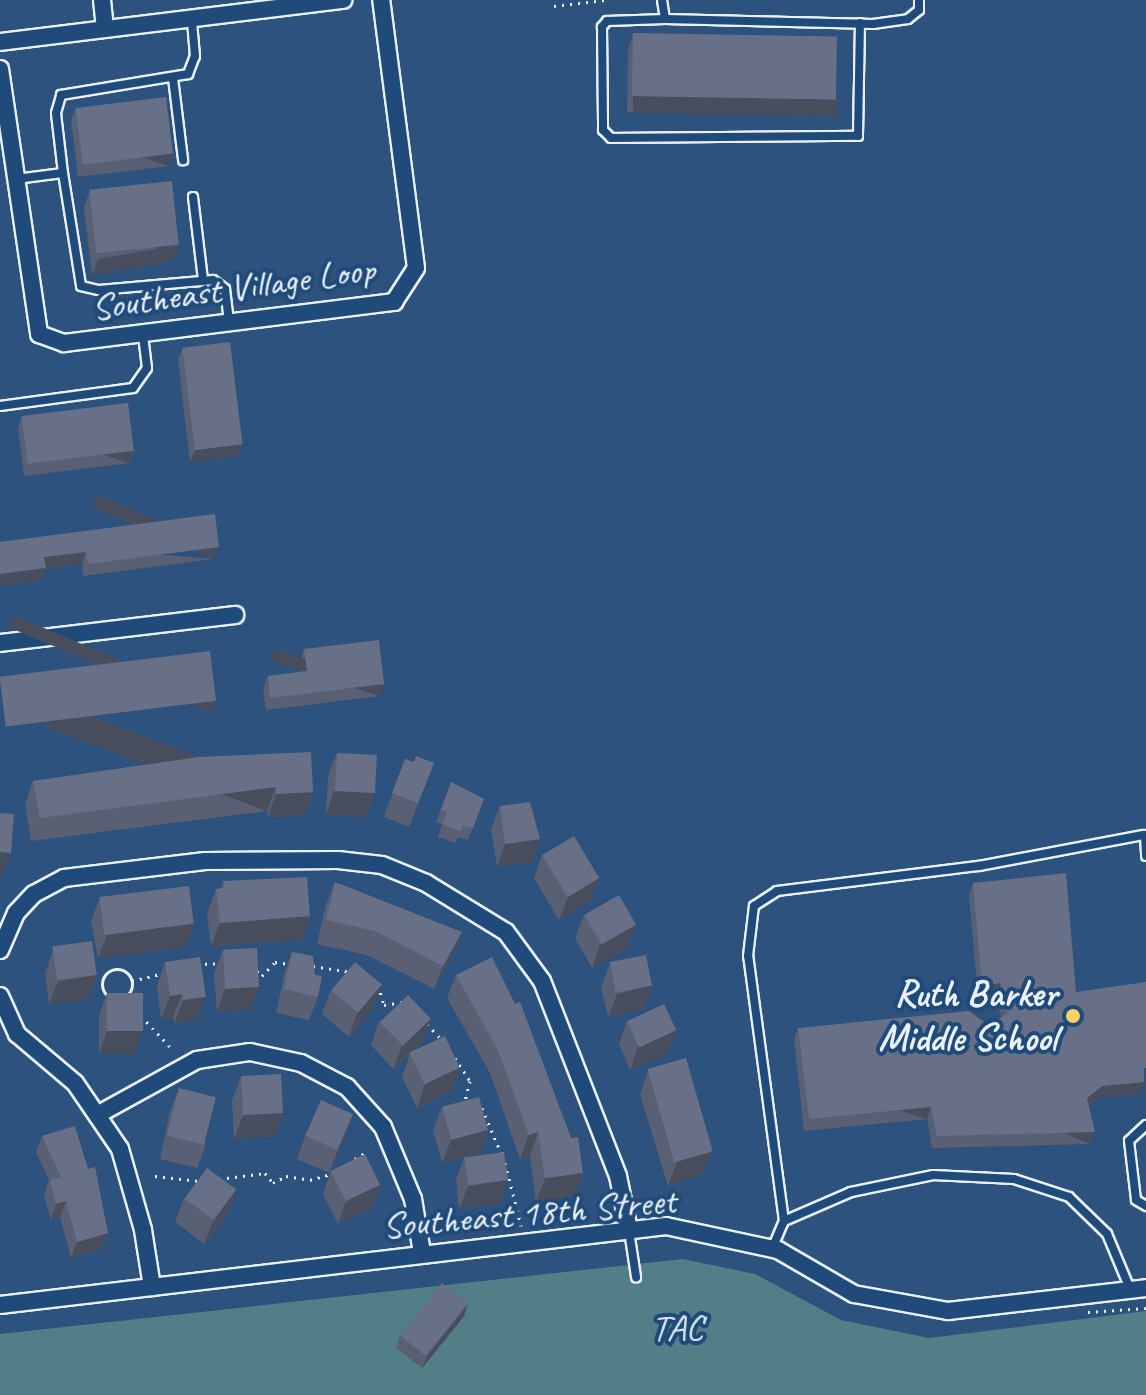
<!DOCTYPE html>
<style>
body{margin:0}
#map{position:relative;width:1146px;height:1395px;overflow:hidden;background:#2d527d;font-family:Caveat,sans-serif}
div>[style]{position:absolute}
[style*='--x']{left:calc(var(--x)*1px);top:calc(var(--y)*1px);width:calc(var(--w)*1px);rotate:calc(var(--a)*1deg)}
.green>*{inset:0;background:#517e87}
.path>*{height:3px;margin-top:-1.5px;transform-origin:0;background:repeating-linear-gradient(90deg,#e8f1f8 0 2px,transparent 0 8px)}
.path>.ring{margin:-1.5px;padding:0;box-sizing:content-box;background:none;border:3px solid #e8f1f8;border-radius:50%}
.roads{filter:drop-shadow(2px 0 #e8f1f8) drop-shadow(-2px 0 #e8f1f8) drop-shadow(0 2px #e8f1f8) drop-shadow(0 -2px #e8f1f8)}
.lane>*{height:8px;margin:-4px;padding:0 4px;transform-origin:4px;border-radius:4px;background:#1f4a7a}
.street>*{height:16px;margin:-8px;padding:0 8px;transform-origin:8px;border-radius:8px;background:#1f4a7a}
.wall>*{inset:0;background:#596074}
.shaded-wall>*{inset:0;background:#484e5e;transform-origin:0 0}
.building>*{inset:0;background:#677087;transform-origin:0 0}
.dots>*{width:22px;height:22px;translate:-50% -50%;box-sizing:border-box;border:4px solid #1f4a7a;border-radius:50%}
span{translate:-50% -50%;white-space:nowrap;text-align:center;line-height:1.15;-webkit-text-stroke:8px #1f4a7a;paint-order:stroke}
.street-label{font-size:38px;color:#e8f1f8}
.poi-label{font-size:38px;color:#e8f1f8;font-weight:700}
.right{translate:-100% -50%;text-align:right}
.park-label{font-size:38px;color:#d1e0e7}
</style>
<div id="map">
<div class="green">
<i style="clip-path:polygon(683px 1259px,755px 1274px,841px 1320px,929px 1338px,1146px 1311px,1146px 1395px,0 1395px,0 1334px)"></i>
</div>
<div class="path">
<i style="--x:554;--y:6;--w:51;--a:-6.7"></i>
<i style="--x:197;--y:964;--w:25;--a:-2"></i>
<i style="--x:313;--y:966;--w:36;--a:9"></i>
<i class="ring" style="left:102px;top:969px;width:27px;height:27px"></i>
<i style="--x:257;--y:971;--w:7;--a:45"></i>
<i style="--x:262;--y:976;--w:19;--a:-47"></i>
<i style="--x:275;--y:962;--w:15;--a:8"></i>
<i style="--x:132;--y:981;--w:32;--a:-14"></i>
<i style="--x:378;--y:985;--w:21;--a:73"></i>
<i style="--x:384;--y:1005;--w:18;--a:-9"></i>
<i style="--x:141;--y:1016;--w:44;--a:46.8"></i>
<i style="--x:427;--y:1024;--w:21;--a:47"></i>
<i style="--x:455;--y:1058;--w:27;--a:57"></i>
<i style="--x:470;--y:1081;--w:21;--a:104"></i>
<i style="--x:482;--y:1108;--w:49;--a:67.1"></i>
<i style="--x:355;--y:1159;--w:15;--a:-32"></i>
<i style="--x:505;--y:1163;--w:65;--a:75.7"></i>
<i style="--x:155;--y:1176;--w:44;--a:6.5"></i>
<i style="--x:219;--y:1179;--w:46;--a:-7.4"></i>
<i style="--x:265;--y:1173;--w:13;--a:51"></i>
<i style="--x:273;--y:1183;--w:15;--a:-28"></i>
<i style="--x:286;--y:1176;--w:24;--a:9"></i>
<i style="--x:310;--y:1180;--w:22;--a:-16"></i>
<i style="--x:1088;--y:1312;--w:58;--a:-3.9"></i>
</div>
<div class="roads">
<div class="lane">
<i style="--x:662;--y:0;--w:19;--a:81"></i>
<i style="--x:665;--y:19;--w:208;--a:1.4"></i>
<i style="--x:873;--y:24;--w:35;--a:-8"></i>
<i style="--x:908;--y:19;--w:14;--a:-39"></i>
<i style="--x:919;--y:10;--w:10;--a:-90"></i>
<i style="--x:665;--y:19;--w:58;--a:178"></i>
<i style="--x:607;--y:21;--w:8;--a:130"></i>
<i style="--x:602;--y:27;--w:103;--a:89.4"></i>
<i style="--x:603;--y:130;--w:11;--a:45"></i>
<i style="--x:611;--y:138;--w:247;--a:-0.5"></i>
<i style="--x:858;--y:136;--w:113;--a:-89"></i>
<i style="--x:173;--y:78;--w:83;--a:83"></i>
<i style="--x:63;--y:173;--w:60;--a:-96.7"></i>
<i style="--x:56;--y:113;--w:19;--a:-74"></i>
<i style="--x:61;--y:95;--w:129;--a:-9.4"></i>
<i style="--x:188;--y:74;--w:19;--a:-69"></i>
<i style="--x:195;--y:56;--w:37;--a:-95"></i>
<i style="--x:16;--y:179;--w:47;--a:-7.3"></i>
<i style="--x:63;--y:173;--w:114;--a:80.9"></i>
<i style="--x:81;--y:286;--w:18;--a:13"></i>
<i style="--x:99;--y:290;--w:114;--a:-5"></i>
<i style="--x:213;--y:280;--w:15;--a:37"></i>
<i style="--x:225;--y:289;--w:33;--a:83"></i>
<i style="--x:193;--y:197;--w:84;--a:83.1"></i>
<i style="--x:0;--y:406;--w:134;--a:-7.7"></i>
<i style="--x:133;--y:388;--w:24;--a:-55"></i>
<i style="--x:147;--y:368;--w:35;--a:-97"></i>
<i style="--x:1145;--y:835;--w:21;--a:87"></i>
<i style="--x:1146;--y:1125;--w:23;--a:137"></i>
<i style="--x:1129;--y:1141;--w:59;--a:83.2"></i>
<i style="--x:1136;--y:1200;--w:12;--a:31"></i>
<i style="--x:784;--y:1221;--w:267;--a:-97.7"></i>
<i style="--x:748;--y:956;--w:50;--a:-83.2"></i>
<i style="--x:754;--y:906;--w:27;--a:-33"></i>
<i style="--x:777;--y:891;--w:204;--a:-7.1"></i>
<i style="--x:979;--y:866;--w:167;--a:-10.7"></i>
<i style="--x:629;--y:1231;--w:47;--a:81.3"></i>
<i style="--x:772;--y:1249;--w:30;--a:-67"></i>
<i style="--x:784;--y:1221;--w:73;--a:-23.4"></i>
<i style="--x:851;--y:1192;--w:84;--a:-11.7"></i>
<i style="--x:933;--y:1175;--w:81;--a:2.8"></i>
<i style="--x:1014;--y:1179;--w:58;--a:18.1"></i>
<i style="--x:1069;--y:1197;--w:53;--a:44.2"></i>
<i style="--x:1107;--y:1234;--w:60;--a:67.3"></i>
</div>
<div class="street">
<i style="--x:102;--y:0;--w:29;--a:84"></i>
<i style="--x:0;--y:42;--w:346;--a:-7"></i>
<i style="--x:0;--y:69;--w:268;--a:81.6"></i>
<i style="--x:39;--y:334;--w:27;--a:20"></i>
<i style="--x:64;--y:343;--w:333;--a:-7.1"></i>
<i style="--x:394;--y:302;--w:40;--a:-57.1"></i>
<i style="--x:416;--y:268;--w:270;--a:-97.4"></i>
<i style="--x:0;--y:643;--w:237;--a:-6.8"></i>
<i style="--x:0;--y:950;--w:40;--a:-66.6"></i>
<i style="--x:16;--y:913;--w:26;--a:-47"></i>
<i style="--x:34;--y:894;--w:34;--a:-28"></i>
<i style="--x:64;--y:878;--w:142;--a:-6.9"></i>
<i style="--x:205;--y:861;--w:133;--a:-0.4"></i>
<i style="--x:338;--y:860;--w:44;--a:6.5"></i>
<i style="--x:382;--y:865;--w:48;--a:22.2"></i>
<i style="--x:426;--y:883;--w:94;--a:31.5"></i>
<i style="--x:506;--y:932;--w:61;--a:53.7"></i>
<i style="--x:542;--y:981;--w:209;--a:68.7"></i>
<i style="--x:618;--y:1176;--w:55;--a:78.5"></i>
<i style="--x:0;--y:996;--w:42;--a:65.9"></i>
<i style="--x:17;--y:1034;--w:76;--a:40.2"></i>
<i style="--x:75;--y:1083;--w:80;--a:55.7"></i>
<i style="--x:120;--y:1149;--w:84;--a:74.1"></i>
<i style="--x:143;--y:1230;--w:58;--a:81"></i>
<i style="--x:97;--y:1115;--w:114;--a:-28.8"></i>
<i style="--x:197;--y:1060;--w:54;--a:-8.6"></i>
<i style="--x:250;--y:1052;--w:52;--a:12.2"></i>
<i style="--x:301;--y:1063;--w:52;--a:27.6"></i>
<i style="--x:347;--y:1087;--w:54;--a:48"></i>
<i style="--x:383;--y:1127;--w:78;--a:67.4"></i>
<i style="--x:413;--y:1199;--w:55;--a:80.5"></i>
<i style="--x:0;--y:1305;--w:671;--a:-6.76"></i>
<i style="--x:666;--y:1226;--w:115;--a:12.1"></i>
<i style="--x:778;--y:1250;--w:88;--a:30.1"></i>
<i style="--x:854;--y:1294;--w:96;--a:10.3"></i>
<i style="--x:948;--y:1311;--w:199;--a:-6.6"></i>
</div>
</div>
<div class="wall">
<i style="clip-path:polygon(633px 33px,837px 98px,831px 114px,627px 112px,628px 49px)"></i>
<i style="clip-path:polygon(76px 108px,173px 154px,169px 166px,78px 177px,71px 120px)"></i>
<i style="clip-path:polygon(90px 191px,173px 261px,92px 275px,84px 207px)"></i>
<i style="clip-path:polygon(182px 348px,242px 444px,238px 456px,190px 462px,178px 360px)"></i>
<i style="clip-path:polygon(22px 416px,134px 451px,130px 463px,24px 476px,18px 428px)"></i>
<i style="clip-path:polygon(0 542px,214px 559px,83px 576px,82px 564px,45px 569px,41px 580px)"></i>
<i style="clip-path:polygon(304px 649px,380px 696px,266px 710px,263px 688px,268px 676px,301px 672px,300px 661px)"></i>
<i style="clip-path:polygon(337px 753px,374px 793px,366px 817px,326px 814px,328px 776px)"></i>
<i style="clip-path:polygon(199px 757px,313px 792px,305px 815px,268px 817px,267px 811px,31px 841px,25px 804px,33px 781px)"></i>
<i style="clip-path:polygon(405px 759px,414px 762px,434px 763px,409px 827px,384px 817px)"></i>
<i style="clip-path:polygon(451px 782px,484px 799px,468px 840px,458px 837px,456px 843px,438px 837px,442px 824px,436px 822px)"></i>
<i style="clip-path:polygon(500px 806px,540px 839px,532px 862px,497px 867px,491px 829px)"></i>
<i style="clip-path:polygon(542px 855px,599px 878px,590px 901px,559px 920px,534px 878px)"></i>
<i style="clip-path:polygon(223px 881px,310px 916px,302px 940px,211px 946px,207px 913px,216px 889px,221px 889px)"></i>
<i style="clip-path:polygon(335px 882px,453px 955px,434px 989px,366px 955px,317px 944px,326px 905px)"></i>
<i style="clip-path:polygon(973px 883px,1076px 992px,1144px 1079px,1140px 1094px,1098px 1098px,1088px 1105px,1090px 1144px,932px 1148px,927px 1119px,804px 1131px,794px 1040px,798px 1028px,990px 1026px,1001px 1017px,997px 995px,978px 997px,969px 895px)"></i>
<i style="clip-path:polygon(100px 897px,186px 947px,98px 958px,91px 921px)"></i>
<i style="clip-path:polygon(584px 915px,636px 925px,627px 948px,592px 968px,575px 938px)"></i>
<i style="clip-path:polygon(53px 950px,97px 975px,89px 999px,49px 1004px,45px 973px)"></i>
<i style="clip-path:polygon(223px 950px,251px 1010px,217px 1012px,214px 973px)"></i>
<i style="clip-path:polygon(292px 952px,315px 975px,318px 997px,309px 1020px,276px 1013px,284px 975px)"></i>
<i style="clip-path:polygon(165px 962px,197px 1020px,174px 1024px,173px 1017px,161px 1019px,157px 986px)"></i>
<i style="clip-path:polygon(610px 963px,652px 985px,644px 1009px,608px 1017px,601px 987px)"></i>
<i style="clip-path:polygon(456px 975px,583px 1173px,575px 1196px,536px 1202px,530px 1156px,520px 1159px,490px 1073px,447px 998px)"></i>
<i style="clip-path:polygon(331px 990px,374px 1008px,349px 1037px,322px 1014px)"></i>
<i style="clip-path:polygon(107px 993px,134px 1054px,99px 1054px,99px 1016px)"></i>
<i style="clip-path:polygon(379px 1021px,422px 1042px,411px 1053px,452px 1091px,417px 1108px,402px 1077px,410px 1054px,393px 1069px,371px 1045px)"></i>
<i style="clip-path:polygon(627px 1021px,667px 1054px,630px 1070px,619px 1044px)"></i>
<i style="clip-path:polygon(648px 1071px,712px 1151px,703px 1174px,668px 1186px,640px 1094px)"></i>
<i style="clip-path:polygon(241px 1077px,275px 1136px,234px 1139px,232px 1100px)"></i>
<i style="clip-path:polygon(179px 1088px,206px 1144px,197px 1168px,160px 1159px,170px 1112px)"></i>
<i style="clip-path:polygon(442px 1107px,488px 1130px,480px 1153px,466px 1157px,508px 1180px,500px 1203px,459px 1209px,456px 1180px,464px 1157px,442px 1163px,433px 1130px)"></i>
<i style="clip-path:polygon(353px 1114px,329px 1173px,297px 1159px,305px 1136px)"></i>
<i style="clip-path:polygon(42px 1136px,108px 1233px,102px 1249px,71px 1258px,60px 1217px,51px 1220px,44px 1196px,49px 1180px,36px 1152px)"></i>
<i style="clip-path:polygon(331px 1170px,380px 1185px,372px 1208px,338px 1224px,323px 1194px)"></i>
<i style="clip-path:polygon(236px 1189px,228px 1213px,204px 1244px,175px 1222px,184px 1198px)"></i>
<i style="clip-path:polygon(468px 1304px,464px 1316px,422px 1368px,396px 1348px,400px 1335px)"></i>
</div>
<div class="shaded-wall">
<i style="left:633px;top:96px;width:204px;height:17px;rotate:1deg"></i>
<i style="left:173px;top:154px;width:13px;height:91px;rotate:108deg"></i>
<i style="clip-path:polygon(179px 245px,173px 261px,92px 275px,98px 259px)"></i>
<i style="clip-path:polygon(242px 444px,238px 456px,190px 462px,195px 450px)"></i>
<i style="left:134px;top:451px;width:13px;height:107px;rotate:108deg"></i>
<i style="left:219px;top:547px;width:13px;height:132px;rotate:113deg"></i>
<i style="clip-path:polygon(86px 552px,82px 564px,45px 569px,41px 580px,0 586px,0 574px,44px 557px)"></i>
<i style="left:384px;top:684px;width:13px;height:115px;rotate:108deg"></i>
<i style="left:216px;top:701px;width:13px;height:218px;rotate:113deg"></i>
<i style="left:276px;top:787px;width:26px;height:238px;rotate:111deg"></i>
<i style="clip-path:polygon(334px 791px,374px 793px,366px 817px,326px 814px)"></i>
<i style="clip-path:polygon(313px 792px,305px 815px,268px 817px,276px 794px)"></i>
<i style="clip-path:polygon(540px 839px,532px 862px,497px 867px,505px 844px)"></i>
<i style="clip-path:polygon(0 852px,11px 853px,2px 876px,0 876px)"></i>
<i style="clip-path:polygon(599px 878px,590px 901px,559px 920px,568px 897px)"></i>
<i style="clip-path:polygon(310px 916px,302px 940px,211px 946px,220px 923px)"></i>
<i style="clip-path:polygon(194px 924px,186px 947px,98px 958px,107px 935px)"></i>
<i style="clip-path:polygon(636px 925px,627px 948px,592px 968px,600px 944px)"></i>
<i style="clip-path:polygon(462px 932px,453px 955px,434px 989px,443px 966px)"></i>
<i style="clip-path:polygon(97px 975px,89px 999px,49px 1004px,58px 981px)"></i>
<i style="clip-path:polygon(1001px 983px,997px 995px,978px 997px,982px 985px)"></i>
<i style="clip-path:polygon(382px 985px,374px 1008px,349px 1037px,357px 1013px)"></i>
<i style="clip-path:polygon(652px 985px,644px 1009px,608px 1017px,617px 994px)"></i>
<i style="clip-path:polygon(259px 987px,251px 1010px,217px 1012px,225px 989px)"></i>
<i style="clip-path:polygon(182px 994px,173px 1017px,161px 1019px,170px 996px)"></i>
<i style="clip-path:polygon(206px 997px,197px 1020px,174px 1024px,183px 1000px)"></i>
<i style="clip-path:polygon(431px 1019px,422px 1042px,393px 1069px,402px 1046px)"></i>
<i style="clip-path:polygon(676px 1030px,667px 1054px,630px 1070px,638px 1046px)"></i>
<i style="clip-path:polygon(107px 1031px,143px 1031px,134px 1054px,99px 1054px)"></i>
<i style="clip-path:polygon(460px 1068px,452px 1091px,417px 1108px,425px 1084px)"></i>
<i style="clip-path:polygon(1144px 1082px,1140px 1094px,1098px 1098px,1082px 1110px,1087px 1098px,1102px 1086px)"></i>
<i style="left:931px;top:1107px;width:13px;height:123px;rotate:108deg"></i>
<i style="clip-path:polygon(283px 1113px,275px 1136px,234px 1139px,243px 1115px)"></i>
<i style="clip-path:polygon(353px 1114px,345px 1138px,329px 1173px,338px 1150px)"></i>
<i style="clip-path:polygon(488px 1130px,480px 1153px,442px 1163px,451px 1140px)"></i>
<i style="clip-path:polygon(538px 1132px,530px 1156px,520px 1159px,529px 1135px)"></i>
<i style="left:1095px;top:1132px;width:13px;height:158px;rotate:113deg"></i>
<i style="clip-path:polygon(712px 1151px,703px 1174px,668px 1186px,677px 1162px)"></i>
<i style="clip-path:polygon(583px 1173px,575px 1196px,536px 1202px,545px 1178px)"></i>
<i style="clip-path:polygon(508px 1180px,500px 1203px,459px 1209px,468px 1186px)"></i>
<i style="clip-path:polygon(380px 1185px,372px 1208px,338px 1224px,346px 1201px)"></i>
<i style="clip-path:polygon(236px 1189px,228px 1213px,204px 1244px,213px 1221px)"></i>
<i style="clip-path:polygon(66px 1201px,60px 1217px,51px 1220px,56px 1204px)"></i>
<i style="clip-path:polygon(108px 1233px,102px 1249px,71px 1258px,77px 1242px)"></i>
<i style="clip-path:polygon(468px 1304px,464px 1316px,422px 1368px,427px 1356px)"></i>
</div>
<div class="building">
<i style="left:633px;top:33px;width:204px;height:63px;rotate:1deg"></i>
<i style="left:166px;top:97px;width:57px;height:91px;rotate:83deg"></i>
<i style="left:172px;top:181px;width:64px;height:83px;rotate:84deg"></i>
<i style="left:230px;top:342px;width:103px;height:48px;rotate:83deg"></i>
<i style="left:128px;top:403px;width:48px;height:107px;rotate:83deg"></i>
<i style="clip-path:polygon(215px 514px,219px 547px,88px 564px,86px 552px,44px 557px,46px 568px,0 574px,0 542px)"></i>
<i style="clip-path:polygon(379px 640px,384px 684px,270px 698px,268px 676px,307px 671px,304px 649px)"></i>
<i style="left:210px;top:651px;width:50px;height:212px;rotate:83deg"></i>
<i style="clip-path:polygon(311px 752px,313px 792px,276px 794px,276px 787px,40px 818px,33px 781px,199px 757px)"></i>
<i style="left:337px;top:753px;width:40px;height:38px;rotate:3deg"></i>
<i style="clip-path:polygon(416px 756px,434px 763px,418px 803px,392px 793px,405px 759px,414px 762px)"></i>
<i style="clip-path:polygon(451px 782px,484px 799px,473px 828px,463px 825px,460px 831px,442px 824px,447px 812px,441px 810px)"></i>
<i style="clip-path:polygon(530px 802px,540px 839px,505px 844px,500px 806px)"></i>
<i style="clip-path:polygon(0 813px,14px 814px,11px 853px,0 852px)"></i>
<i style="left:574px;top:836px;width:49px;height:37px;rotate:59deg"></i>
<i style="clip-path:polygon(1066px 873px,1076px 992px,1146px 982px,1146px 1068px,1144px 1068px,1144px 1082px,1102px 1086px,1087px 1098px,1095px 1132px,937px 1136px,931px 1107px,809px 1119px,798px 1028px,969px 1011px,990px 1026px,1007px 1013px,1001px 983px,982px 985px,973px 883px)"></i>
<i style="clip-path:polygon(307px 877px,310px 916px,220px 923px,216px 889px,224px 888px,223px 881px)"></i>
<i style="clip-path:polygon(335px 882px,462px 932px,443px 966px,375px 931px,326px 920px)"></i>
<i style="left:189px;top:886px;width:38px;height:90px;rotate:83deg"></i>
<i style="left:619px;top:895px;width:34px;height:40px;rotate:60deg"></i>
<i style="left:92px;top:941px;width:34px;height:40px;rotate:82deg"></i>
<i style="left:257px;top:948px;width:39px;height:34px;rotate:87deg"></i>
<i style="clip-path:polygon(292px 952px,313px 956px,315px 975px,322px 976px,318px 997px,284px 989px)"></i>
<i style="left:646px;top:955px;width:31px;height:37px;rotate:79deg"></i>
<i style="clip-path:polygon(200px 957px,206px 997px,183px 1000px,182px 994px,170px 996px,165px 962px)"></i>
<i style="clip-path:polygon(492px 957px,515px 1004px,520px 1002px,571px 1138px,578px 1137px,583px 1173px,545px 1178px,538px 1132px,529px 1135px,498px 1050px,456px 975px)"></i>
<i style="left:355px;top:962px;width:35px;height:37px;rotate:40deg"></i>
<i style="left:107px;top:993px;width:36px;height:38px"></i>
<i style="left:408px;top:995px;width:33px;height:39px;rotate:46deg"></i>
<i style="left:664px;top:1004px;width:29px;height:41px;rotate:65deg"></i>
<i style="left:445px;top:1036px;width:35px;height:39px;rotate:65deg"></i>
<i style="left:686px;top:1058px;width:97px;height:40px;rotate:74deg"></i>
<i style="left:281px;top:1074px;width:39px;height:40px;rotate:87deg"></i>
<i style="left:179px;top:1088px;width:38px;height:49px;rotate:14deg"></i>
<i style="left:479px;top:1097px;width:34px;height:38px;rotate:75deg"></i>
<i style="left:321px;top:1100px;width:35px;height:39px;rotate:24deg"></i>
<i style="clip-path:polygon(75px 1126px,88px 1169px,95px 1167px,108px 1233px,77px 1242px,66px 1201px,56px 1204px,50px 1180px,61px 1177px,42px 1136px)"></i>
<i style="left:504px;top:1152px;width:28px;height:40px;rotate:82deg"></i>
<i style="left:365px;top:1154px;width:34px;height:38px;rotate:64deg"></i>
<i style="left:207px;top:1168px;width:36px;height:38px;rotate:36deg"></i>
<i style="left:442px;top:1283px;width:33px;height:67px;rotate:39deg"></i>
</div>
<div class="dots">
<i style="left:1073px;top:1016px;background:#ffd166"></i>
</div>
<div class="street-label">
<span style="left:233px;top:288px;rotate:-8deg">Southeast Village Loop</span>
<span style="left:529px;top:1213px;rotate:-5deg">Southeast 18th Street</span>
</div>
<div class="poi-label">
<span class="right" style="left:1057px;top:1016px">Ruth Barker<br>Middle School</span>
</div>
<div class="park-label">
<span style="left:677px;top:1328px">TAC</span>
</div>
</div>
